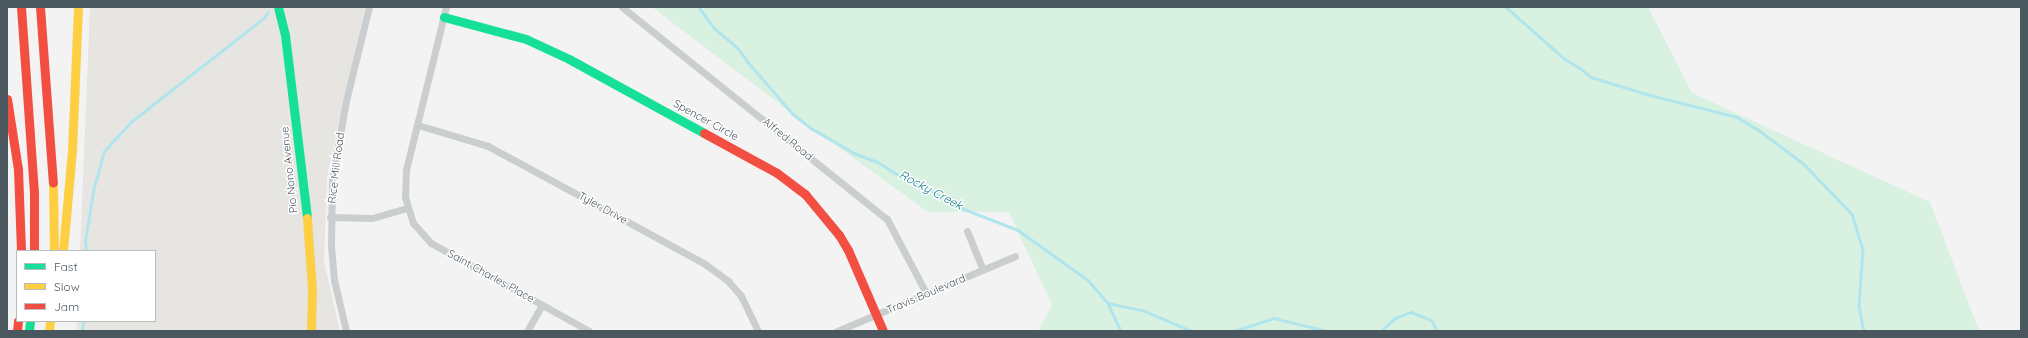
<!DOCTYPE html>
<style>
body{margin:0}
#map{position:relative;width:2028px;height:338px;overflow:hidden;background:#f3f3f3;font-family:Quicksand,sans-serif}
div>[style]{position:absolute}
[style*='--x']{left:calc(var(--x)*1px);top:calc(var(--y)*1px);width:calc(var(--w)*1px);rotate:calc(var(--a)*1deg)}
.commercial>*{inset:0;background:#e7e5e2}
.green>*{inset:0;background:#d9f1e0}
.stream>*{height:2.5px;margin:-1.25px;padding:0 1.25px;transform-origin:1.25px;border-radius:1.25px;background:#b0e5ed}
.street>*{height:7px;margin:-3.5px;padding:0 3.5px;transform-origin:3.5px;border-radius:3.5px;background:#cacecf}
.fast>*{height:9px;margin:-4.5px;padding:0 4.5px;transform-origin:4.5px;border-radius:4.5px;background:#16e098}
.slow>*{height:9px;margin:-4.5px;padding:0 4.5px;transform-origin:4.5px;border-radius:4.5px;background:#ffcf43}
.jam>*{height:9px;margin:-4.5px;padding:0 4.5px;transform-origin:4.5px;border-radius:4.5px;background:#f24e42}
span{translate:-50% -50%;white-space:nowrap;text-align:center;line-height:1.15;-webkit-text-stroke:3px #fff;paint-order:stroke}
.street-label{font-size:11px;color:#4a575f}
.water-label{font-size:12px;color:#127c8c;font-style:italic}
.frame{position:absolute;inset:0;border:8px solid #4a575f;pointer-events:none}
.legend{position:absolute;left:16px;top:250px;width:140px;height:72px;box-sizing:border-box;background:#fff;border:1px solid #b7bcbf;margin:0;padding:5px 7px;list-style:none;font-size:12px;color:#4a575f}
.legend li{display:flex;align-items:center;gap:8px;height:20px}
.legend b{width:20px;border:1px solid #b7bcbf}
</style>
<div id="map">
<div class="commercial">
<i style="clip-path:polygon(90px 7px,365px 7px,327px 176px,324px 261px,340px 331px,77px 331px,77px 321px,155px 321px,155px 251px,80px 251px)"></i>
</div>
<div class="green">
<i style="clip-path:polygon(652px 7px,1648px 7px,1692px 93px,1930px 202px,1979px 331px,1038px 331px,1052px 305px,1009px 212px,928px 212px,790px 112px)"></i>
</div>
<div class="stream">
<i style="--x:699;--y:7;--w:26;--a:54"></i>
<i style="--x:714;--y:28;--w:31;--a:40"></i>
<i style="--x:738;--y:48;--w:17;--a:54"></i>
<i style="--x:748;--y:62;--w:69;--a:49.1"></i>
<i style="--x:793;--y:114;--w:23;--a:38"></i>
<i style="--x:811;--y:128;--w:50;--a:30.2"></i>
<i style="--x:854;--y:153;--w:26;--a:21"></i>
<i style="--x:878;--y:162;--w:20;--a:33"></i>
<i style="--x:895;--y:173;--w:36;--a:24"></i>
<i style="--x:928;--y:188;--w:28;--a:35"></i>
<i style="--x:951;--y:204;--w:72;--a:21.2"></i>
<i style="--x:1018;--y:230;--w:86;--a:35.5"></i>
<i style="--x:1088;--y:280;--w:30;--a:49"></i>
<i style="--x:1108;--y:303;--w:31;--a:65"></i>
<i style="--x:1506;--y:7;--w:79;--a:41.4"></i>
<i style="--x:1565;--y:59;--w:17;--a:31"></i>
<i style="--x:1580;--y:68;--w:14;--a:39"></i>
<i style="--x:1591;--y:77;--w:62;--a:17"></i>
<i style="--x:1650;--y:95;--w:90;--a:14.2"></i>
<i style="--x:1737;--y:117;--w:27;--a:31"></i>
<i style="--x:1760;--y:131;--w:55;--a:36.9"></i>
<i style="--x:1804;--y:164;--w:69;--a:46.2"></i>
<i style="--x:1852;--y:214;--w:37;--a:73"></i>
<i style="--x:1863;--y:249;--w:57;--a:94"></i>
<i style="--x:1859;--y:306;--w:25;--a:79"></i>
<i style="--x:86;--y:251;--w:9;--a:-96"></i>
<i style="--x:85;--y:242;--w:52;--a:-81.1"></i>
<i style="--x:93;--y:191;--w:41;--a:-74.6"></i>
<i style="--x:104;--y:151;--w:41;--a:-47"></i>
<i style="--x:132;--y:121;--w:167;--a:-38"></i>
<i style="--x:264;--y:18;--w:7;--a:-56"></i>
<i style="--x:1108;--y:303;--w:35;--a:12"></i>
<i style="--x:1142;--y:310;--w:54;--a:22.8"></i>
<i style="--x:82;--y:331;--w:10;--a:-84"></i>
<i style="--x:1234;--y:331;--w:42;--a:-18"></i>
<i style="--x:1274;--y:318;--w:55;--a:13.8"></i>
<i style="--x:1381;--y:331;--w:19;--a:-43"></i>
<i style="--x:1395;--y:318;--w:17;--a:-21"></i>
<i style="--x:1411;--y:312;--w:22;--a:21"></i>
<i style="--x:1432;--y:320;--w:12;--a:66"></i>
</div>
<div class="street">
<i style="--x:446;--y:7;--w:168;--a:103.8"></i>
<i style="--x:406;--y:170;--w:27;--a:92"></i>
<i style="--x:405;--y:197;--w:27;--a:73"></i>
<i style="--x:413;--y:223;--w:27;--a:48"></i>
<i style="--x:431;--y:243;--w:181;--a:29.1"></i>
<i style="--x:622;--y:7;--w:339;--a:38.7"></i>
<i style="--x:887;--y:219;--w:84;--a:62.2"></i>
<i style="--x:418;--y:125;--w:73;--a:16.7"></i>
<i style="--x:488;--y:146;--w:247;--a:28.5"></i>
<i style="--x:705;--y:264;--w:29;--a:36"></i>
<i style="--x:728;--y:281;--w:20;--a:49"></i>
<i style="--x:741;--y:296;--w:39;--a:64"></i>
<i style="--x:330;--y:217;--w:42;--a:1.4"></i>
<i style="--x:372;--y:218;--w:36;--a:-16"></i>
<i style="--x:967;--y:231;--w:42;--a:67.7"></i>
<i style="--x:346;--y:331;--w:52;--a:-103.2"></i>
<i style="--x:334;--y:280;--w:34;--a:-95"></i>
<i style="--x:331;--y:246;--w:66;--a:-89.1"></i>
<i style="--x:332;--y:180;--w:80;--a:-80"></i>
<i style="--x:346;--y:101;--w:97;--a:-76.3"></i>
<i style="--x:527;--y:331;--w:30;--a:-60"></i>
<i style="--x:837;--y:331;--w:193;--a:-22.8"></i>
</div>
<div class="fast">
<i style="--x:278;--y:7;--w:29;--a:76"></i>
<i style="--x:285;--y:35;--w:184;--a:83.1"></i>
<i style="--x:444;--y:17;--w:85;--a:15"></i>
<i style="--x:526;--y:39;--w:47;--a:24.9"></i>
<i style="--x:569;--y:59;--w:154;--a:28.7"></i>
<i style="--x:29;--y:331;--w:10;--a:-84"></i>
</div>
<div class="slow">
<i style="--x:53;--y:183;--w:68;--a:89.2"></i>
<i style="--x:307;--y:218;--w:72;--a:86"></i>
<i style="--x:312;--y:290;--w:41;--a:91.4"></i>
<i style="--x:63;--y:251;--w:100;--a:-84.9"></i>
<i style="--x:72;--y:151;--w:144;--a:-87.6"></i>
<i style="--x:49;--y:331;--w:10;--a:-84"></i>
</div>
<div class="jam">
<i style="--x:21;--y:7;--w:185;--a:86"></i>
<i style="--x:34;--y:192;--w:59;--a:90"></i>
<i style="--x:40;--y:7;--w:176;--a:85.8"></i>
<i style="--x:7;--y:99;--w:71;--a:81.1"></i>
<i style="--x:18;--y:169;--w:82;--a:87.9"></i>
<i style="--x:704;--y:133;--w:83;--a:28.7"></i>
<i style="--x:777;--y:173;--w:35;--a:37"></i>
<i style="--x:805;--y:194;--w:53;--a:50.3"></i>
<i style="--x:839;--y:235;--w:17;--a:59"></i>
<i style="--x:848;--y:250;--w:88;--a:66.6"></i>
<i style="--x:17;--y:331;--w:10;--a:-84"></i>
</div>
<div class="street-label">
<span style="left:706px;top:120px;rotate:29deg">Spencer Circle</span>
<span style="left:788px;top:139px;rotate:39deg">Alfred Road</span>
<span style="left:336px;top:168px;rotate:-83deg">Rice Mill Road</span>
<span style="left:289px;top:170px;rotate:-96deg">Pio Nono Avenue</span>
<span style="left:603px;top:208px;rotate:29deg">Tyler Drive</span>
<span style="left:491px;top:276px;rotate:29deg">Saint Charles Place</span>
<span style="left:926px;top:294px;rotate:-23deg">Travis Boulevard</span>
</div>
<div class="water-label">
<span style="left:931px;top:190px;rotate:28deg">Rocky Creek</span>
</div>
<div class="frame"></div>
<ul class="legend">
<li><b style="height:5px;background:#16e098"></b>Fast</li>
<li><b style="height:5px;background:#ffcf43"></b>Slow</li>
<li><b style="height:5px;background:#f24e42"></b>Jam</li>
</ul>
</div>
